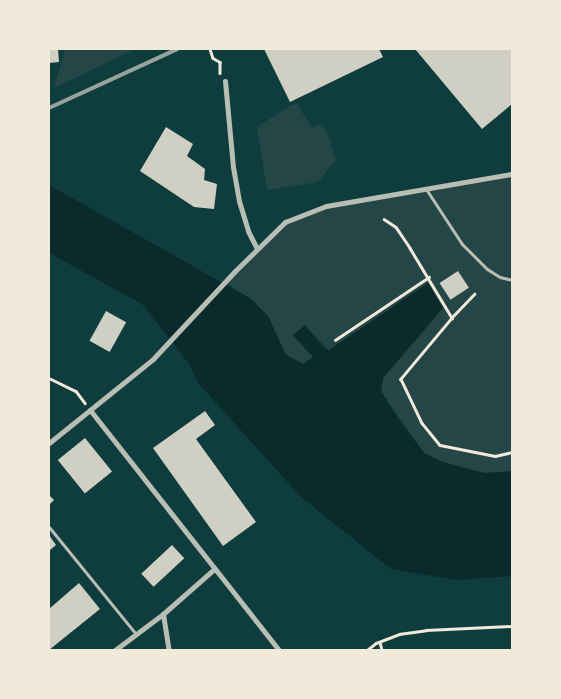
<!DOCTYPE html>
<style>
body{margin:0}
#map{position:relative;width:561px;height:699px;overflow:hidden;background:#0f3d3e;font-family:Arial,sans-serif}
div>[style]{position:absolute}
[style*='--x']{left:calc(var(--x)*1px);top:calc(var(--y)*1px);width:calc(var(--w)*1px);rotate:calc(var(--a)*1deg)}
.green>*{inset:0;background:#244646}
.water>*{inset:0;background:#0a2a2b}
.building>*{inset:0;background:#cfcfc3;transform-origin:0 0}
.path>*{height:2.5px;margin:-1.25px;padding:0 1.25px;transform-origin:1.25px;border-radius:1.25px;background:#f1e9da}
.service>*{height:3px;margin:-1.5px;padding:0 1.5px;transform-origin:1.5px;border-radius:1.5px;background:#b8beb3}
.minor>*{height:5px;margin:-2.5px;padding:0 2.5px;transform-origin:2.5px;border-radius:2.5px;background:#b8beb3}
.rail>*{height:4px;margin:-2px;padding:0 2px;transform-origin:2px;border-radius:2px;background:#97a49c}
span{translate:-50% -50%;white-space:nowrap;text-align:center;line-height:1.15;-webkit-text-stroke:4.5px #f1e9da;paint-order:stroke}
.frame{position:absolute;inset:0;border:50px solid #f1e9da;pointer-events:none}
</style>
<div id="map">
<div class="green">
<i style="clip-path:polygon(65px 49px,135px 49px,54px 88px)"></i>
<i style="clip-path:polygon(297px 104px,312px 128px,319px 124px,327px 132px,336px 160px,318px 182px,267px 190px,257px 127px,291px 105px)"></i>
<i style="clip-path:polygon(512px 174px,512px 471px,484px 473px,443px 463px,424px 453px,381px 391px,383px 378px,442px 308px,428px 283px,329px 350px,305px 326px,293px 335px,313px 357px,303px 364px,286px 355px,268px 316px,251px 299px,225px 282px,285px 222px,326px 206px)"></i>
</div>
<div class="water">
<i style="clip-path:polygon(49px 185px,251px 299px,268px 316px,286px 355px,303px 364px,313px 357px,293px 335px,305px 325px,324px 348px,329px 350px,428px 283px,443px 308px,383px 378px,381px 391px,394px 413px,424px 453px,443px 462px,484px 473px,512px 471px,512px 576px,457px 580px,391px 569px,301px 497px,198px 383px,190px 365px,142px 304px,49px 253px)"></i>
</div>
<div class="building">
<i style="clip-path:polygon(49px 49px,58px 49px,59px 62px,49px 63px)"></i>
<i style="clip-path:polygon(264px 49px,379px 49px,383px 57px,290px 102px)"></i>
<i style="clip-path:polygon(415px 49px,512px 49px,512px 104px,482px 129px)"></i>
<i style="clip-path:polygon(166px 127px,193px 144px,187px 156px,205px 169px,204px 180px,217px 184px,214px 209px,194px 207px,140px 171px)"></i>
<i style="left:458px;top:271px;width:20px;height:22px;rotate:57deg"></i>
<i style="left:106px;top:311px;width:23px;height:34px;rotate:29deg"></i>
<i style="clip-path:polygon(205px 411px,215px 425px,196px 439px,256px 522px,223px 546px,153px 448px)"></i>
<i style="left:85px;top:438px;width:43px;height:35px;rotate:51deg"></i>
<i style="clip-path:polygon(49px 495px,54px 500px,49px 505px)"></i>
<i style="clip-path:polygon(49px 535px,56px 545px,49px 551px)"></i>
<i style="left:172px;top:545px;width:18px;height:42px;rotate:47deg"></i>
<i style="clip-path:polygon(79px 583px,100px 609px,49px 650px,49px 609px)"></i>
</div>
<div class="path">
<i style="--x:210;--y:49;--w:9;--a:72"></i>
<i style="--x:213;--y:58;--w:8;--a:30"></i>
<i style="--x:220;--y:62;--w:11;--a:90"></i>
<i style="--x:384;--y:219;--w:14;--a:34"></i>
<i style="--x:396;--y:227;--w:25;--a:56"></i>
<i style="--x:410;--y:248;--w:82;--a:59"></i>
<i style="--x:475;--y:294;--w:33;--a:134"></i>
<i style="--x:452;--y:318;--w:80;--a:129.9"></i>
<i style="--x:401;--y:379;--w:49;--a:64.5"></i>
<i style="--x:422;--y:423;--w:28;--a:51"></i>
<i style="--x:440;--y:445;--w:56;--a:11.3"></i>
<i style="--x:495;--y:456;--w:17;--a:-13"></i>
<i style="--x:335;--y:340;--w:113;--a:-33.8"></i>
<i style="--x:49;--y:378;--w:30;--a:26"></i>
<i style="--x:76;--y:391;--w:15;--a:53"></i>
<i style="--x:380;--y:642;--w:8;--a:76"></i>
<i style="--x:367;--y:650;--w:11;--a:-38"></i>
<i style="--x:376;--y:643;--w:25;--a:-21"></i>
<i style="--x:399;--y:634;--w:27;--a:-8"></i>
<i style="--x:426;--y:630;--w:86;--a:-2.7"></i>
</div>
<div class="service">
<i style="--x:426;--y:189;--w:66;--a:56.8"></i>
<i style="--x:462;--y:244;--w:35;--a:45"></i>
<i style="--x:487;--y:269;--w:15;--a:32"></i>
<i style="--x:500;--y:277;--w:12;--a:14"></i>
<i style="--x:49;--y:527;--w:138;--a:50.9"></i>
</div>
<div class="minor">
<i style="--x:225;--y:81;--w:86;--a:84.7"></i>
<i style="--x:233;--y:167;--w:35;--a:80"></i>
<i style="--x:239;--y:201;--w:31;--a:73"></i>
<i style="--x:248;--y:231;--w:20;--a:63"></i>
<i style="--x:90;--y:410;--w:305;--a:51.8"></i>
<i style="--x:49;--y:443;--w:134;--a:-38.9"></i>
<i style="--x:153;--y:359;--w:120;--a:-47"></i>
<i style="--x:235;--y:271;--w:70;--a:-44.4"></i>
<i style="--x:285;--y:222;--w:44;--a:-21.3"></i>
<i style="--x:326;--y:206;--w:189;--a:-9.8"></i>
<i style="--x:163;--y:614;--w:36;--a:81"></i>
<i style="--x:115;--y:650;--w:60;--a:-36.9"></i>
<i style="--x:163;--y:614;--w:68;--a:-41.4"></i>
</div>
<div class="rail">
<i style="--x:49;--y:108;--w:141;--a:-24.7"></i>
</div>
<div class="frame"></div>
</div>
